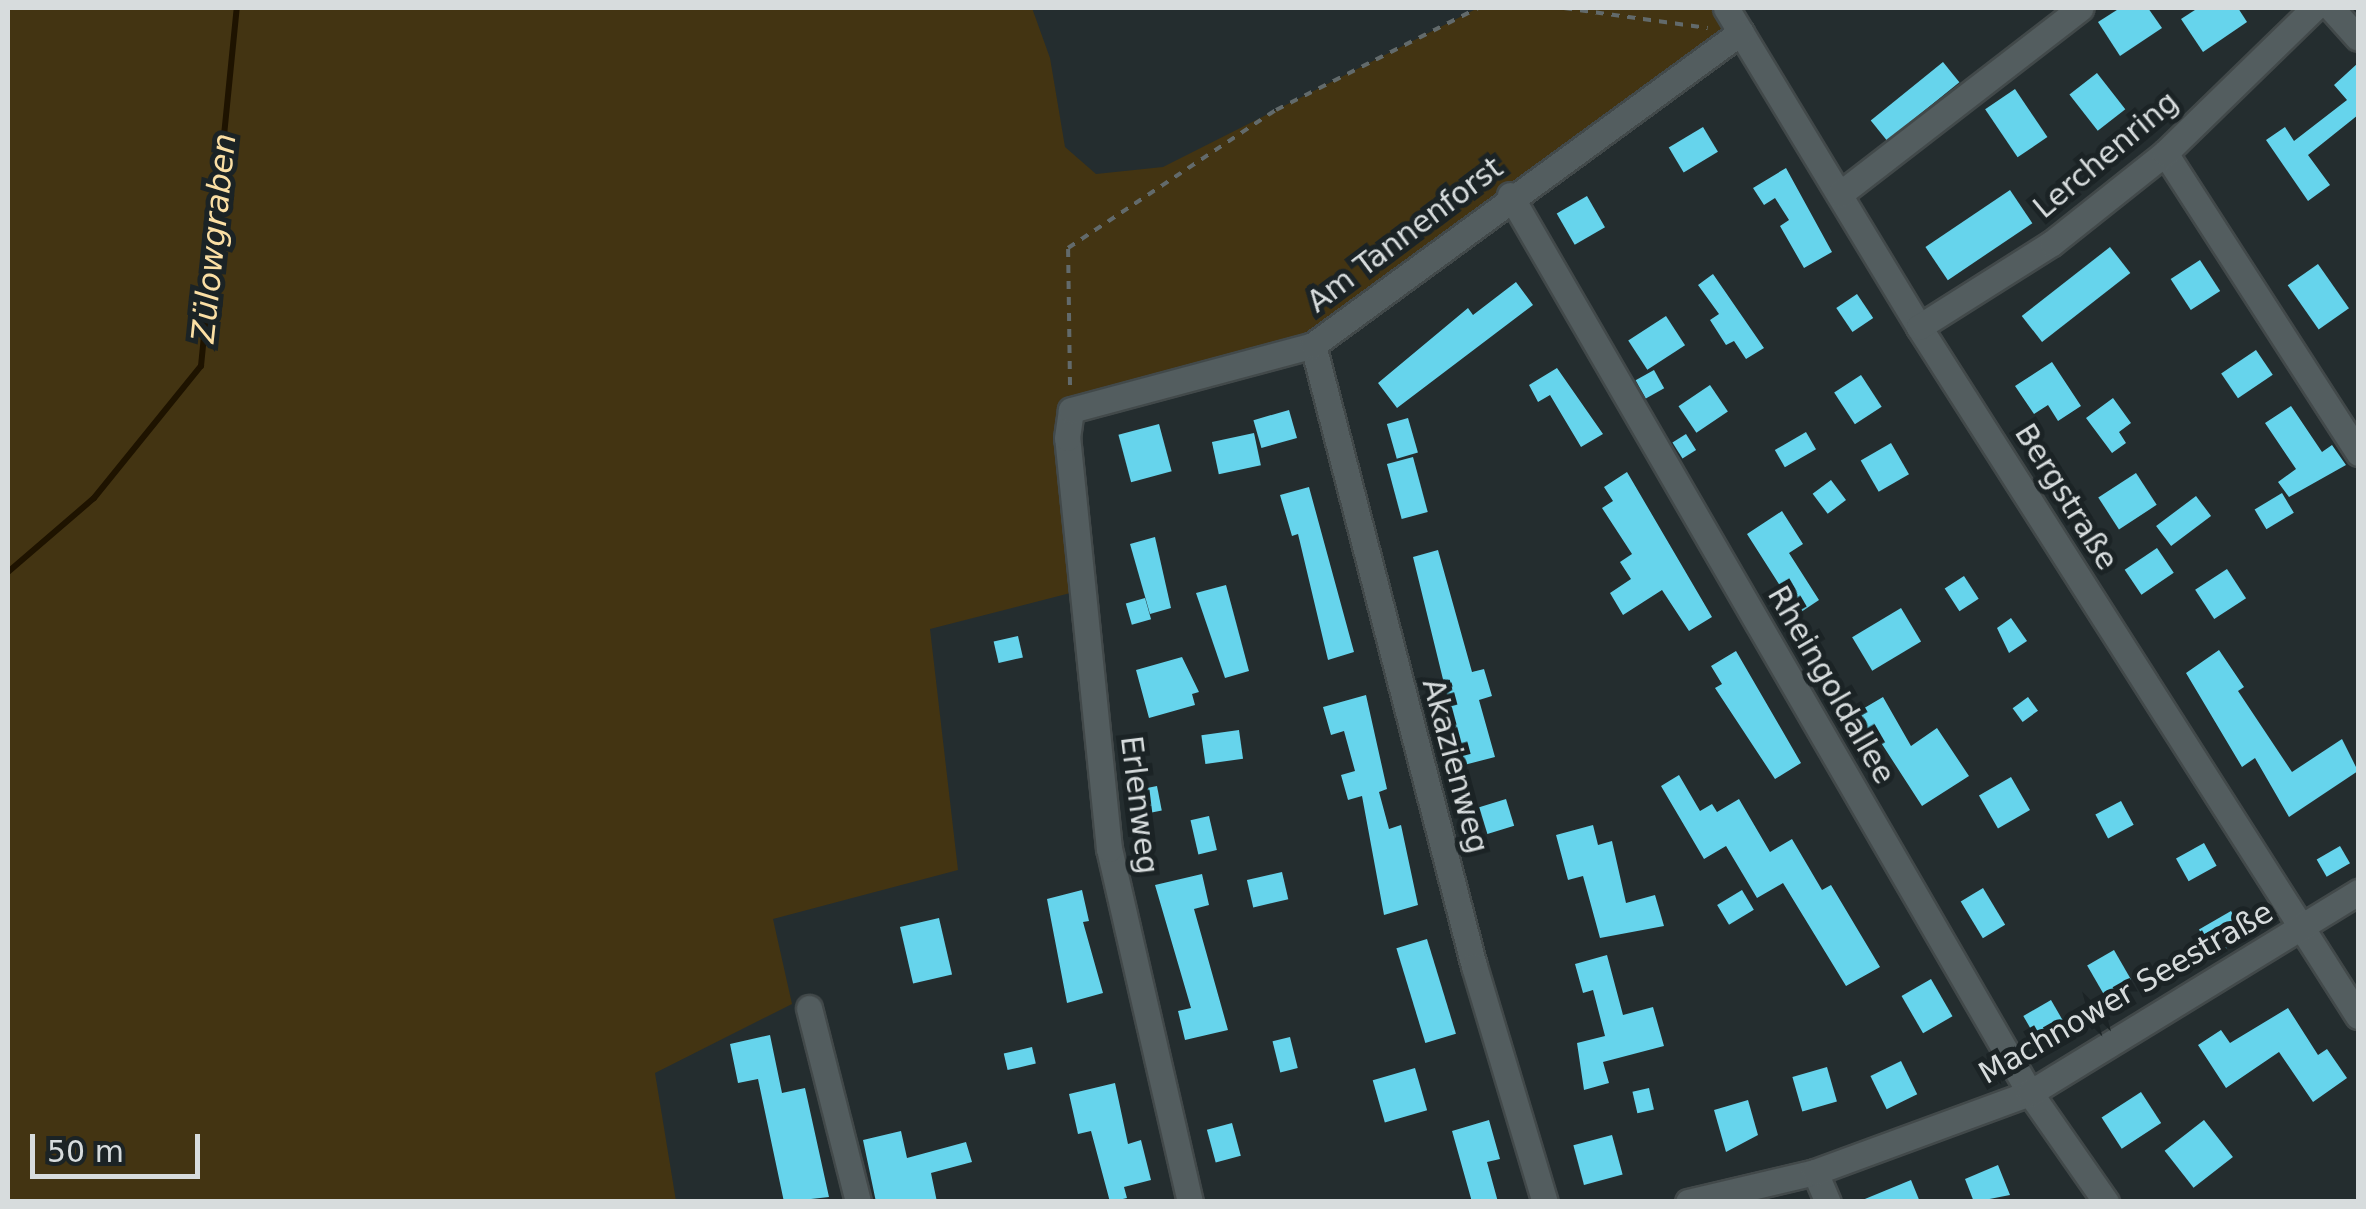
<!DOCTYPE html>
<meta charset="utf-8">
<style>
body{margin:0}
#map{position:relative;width:2366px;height:1209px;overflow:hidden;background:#242d2f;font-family:"DejaVu Sans",sans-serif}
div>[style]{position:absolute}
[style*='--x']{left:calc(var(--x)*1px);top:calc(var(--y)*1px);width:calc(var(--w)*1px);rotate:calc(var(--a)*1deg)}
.green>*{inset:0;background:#433412}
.stream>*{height:6px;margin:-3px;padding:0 3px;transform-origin:3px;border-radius:3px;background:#1e1300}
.building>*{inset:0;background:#66d4ec;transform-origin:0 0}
.path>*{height:4px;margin-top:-2px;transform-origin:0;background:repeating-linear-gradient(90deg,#626a6b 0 8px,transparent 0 16px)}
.roads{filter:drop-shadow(2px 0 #42494a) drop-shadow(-2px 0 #42494a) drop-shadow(0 2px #42494a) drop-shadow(0 -2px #42494a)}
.street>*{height:25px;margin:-12.5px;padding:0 12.5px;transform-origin:12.5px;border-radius:12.5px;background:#535d5f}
span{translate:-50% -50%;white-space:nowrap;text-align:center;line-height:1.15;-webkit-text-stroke:10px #1b2325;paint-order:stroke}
.street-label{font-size:30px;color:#d7dcdd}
.water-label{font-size:32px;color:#fbdfa4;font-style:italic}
.frame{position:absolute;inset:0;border:10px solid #d7dcdd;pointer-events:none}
.scale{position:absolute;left:30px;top:1134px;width:170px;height:45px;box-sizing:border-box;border:5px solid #d7dcdd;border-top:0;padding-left:12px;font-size:30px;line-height:35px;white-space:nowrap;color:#d7dcdd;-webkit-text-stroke:8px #1b2325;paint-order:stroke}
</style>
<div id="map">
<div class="green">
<i style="clip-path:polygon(8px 8px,1032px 8px,1050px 58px,1065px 147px,1096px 174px,1163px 167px,1478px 8px,1726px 8px,1741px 32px,1313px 345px,1071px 410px,1082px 590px,930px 629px,958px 870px,773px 919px,792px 1004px,655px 1073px,676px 1201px,8px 1202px)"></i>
</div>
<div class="stream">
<i style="--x:8;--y:572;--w:113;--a:-40.7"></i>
<i style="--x:94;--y:498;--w:170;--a:-51"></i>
<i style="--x:201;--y:366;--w:360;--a:-84.3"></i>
</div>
<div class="building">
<i style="clip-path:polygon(2120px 8px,2148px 8px,2162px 28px,2120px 56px,2098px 22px)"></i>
<i style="clip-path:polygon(2198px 8px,2238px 8px,2247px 22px,2203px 52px,2181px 19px)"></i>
<i style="left:1943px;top:62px;width:26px;height:93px;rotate:51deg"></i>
<i style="clip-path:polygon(2358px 63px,2358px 115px,2308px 155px,2330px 185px,2308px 201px,2266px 140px,2285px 127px,2294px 141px,2347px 100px,2334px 85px)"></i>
<i style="left:2097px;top:73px;width:46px;height:35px;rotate:52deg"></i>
<i style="left:2015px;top:89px;width:58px;height:36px;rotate:56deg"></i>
<i style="left:1703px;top:127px;width:29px;height:40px;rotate:59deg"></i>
<i style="clip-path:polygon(1786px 168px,1832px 252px,1804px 268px,1780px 226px,1789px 220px,1775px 198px,1764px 205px,1753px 188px)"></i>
<i style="left:2010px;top:190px;width:40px;height:102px;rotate:56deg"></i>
<i style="left:1587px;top:196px;width:36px;height:35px;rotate:60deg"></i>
<i style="left:2110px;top:247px;width:33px;height:112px;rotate:52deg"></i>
<i style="left:2200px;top:260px;width:37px;height:35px;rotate:57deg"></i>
<i style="left:2318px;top:264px;width:54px;height:37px;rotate:55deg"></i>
<i style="clip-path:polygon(1713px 274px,1764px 348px,1746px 359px,1734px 341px,1726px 345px,1710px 320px,1719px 314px,1698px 285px)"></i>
<i style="clip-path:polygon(1516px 282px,1533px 305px,1397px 408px,1378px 383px,1468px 308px,1473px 315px)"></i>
<i style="left:1857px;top:294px;width:29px;height:25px;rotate:56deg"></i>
<i style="left:1666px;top:316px;width:35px;height:45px;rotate:57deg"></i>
<i style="left:2256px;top:350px;width:30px;height:42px;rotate:56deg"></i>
<i style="clip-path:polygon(2052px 362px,2081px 406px,2058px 421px,2048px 405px,2034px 414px,2015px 386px)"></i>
<i style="clip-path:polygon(1557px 368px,1603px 434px,1581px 447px,1550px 395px,1538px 402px,1529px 385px)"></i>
<i style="left:1654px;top:370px;width:21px;height:21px;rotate:61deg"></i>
<i style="left:1861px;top:375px;width:38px;height:32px;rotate:57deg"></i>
<i style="left:1710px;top:385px;width:32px;height:38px;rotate:56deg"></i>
<i style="clip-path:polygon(2113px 398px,2131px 423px,2119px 432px,2126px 443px,2112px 453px,2086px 418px)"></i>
<i style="clip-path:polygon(2291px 406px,2322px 452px,2332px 445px,2346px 465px,2289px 497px,2278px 482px,2296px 469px,2265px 423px)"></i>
<i style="left:1289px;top:410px;width:29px;height:37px;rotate:74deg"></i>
<i style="left:1408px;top:418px;width:36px;height:22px;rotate:74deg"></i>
<i style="left:1159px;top:424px;width:49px;height:42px;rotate:75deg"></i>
<i style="left:1806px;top:432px;width:20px;height:36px;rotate:60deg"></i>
<i style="left:1254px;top:433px;width:33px;height:43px;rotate:78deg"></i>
<i style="left:1686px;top:434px;width:19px;height:16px;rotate:58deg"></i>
<i style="left:1891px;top:443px;width:36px;height:35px;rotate:60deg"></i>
<i style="left:1413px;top:457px;width:57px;height:27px;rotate:75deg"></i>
<i style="clip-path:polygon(1627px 472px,1712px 617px,1689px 631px,1662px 590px,1623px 615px,1610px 593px,1631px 579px,1620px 562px,1632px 554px,1602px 508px,1613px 501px,1604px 487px)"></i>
<i style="left:2136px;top:473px;width:38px;height:45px;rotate:57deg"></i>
<i style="left:1831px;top:480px;width:25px;height:23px;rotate:53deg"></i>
<i style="clip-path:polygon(1309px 487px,1354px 652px,1328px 660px,1298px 534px,1292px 536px,1280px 495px)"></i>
<i style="left:2282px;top:493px;width:23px;height:32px;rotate:59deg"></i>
<i style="left:2196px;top:496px;width:25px;height:50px;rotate:53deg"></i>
<i style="clip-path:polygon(1782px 511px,1803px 544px,1789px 553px,1819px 600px,1786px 622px,1770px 597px,1782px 589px,1747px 534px)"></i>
<i style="clip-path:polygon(1155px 537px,1171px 608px,1150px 614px,1130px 544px)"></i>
<i style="left:2157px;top:548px;width:30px;height:39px;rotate:56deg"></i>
<i style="clip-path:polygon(1438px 550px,1472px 672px,1484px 669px,1492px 696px,1479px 700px,1495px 757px,1464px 765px,1413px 557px)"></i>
<i style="left:2227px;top:569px;width:35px;height:38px;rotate:57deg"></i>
<i style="left:1964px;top:576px;width:27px;height:23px;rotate:57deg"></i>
<i style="clip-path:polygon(1226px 585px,1249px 671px,1225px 678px,1196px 593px)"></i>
<i style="left:1145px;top:598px;width:22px;height:20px;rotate:74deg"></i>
<i style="left:1901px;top:608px;width:39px;height:57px;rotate:59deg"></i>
<i style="clip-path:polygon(2011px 618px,2027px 641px,2009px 653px,1997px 628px)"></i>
<i style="left:1018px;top:636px;width:22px;height:25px;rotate:77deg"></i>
<i style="clip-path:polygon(2219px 650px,2244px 687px,2238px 691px,2292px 772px,2342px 739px,2358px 771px,2289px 817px,2255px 758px,2242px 767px,2186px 673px)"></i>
<i style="clip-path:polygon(1736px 651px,1801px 763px,1775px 779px,1715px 688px,1722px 684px,1711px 666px)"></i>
<i style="clip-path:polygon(1182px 657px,1199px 692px,1192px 694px,1195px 705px,1149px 718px,1136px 670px)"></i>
<i style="clip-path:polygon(1366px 695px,1387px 789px,1379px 792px,1389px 829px,1401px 825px,1418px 905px,1384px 915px,1362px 796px,1348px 800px,1341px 775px,1355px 771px,1344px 731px,1331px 735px,1323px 707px)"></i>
<i style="clip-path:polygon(1883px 697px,1911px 746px,1937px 728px,1969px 776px,1922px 806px,1878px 738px,1865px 745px,1849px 717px)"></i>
<i style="left:2028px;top:697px;width:17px;height:19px;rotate:54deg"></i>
<i style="left:1239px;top:730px;width:29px;height:38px;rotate:82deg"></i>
<i style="clip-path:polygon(1679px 775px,1700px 811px,1712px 804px,1717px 812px,1739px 799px,1770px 852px,1792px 839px,1822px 890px,1831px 885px,1880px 967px,1846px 986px,1783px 883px,1757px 898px,1726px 846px,1704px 859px,1661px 786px)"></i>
<i style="left:2011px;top:777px;width:38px;height:37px;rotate:60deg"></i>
<i style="left:1157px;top:786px;width:25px;height:23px;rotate:79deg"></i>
<i style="left:1506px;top:799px;width:28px;height:28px;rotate:73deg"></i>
<i style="left:2121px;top:801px;width:27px;height:29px;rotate:62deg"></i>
<i style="left:1209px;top:816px;width:35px;height:19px;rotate:77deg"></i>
<i style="clip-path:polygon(1593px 825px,1598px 845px,1612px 841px,1626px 903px,1655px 895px,1664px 926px,1600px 938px,1583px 876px,1568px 880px,1556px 835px)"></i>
<i style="left:2204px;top:843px;width:26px;height:32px;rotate:61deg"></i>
<i style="left:2340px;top:846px;width:20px;height:27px;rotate:60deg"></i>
<i style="left:1282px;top:872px;width:28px;height:36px;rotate:77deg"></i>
<i style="clip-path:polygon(1202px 874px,1209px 905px,1194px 909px,1228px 1030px,1185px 1040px,1178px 1011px,1191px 1008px,1155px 885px)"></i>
<i style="left:1983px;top:888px;width:43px;height:26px;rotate:59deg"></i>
<i style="clip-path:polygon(1082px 890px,1089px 921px,1083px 922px,1103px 993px,1067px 1003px,1047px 899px)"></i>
<i style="left:1742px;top:890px;width:23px;height:29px;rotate:59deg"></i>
<i style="left:2231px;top:911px;width:30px;height:37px;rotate:60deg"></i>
<i style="left:939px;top:918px;width:58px;height:40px;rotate:77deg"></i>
<i style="left:1427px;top:939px;width:99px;height:32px;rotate:73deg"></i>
<i style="left:2114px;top:950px;width:34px;height:31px;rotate:60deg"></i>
<i style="clip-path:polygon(1607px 955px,1623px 1015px,1653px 1007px,1664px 1046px,1603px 1062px,1609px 1083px,1584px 1090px,1577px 1043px,1605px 1036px,1593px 990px,1583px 993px,1575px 964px)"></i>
<i style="left:1931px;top:979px;width:43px;height:34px;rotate:60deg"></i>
<i style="left:2051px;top:1000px;width:39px;height:32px;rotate:60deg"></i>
<i style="clip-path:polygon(2288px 1008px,2318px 1055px,2327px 1049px,2347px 1078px,2313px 1102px,2279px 1052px,2226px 1088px,2198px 1045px,2221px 1030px,2230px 1043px)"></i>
<i style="clip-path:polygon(770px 1035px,782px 1093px,805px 1088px,829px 1197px,784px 1202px,758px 1079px,738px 1083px,730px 1044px)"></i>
<i style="left:1290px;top:1037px;width:32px;height:18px;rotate:76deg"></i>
<i style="left:1032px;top:1047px;width:17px;height:29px;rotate:77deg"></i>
<i style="left:1901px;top:1061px;width:37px;height:34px;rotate:64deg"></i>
<i style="left:1827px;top:1067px;width:36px;height:36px;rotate:74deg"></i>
<i style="left:1415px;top:1068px;width:44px;height:44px;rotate:74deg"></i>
<i style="clip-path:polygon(1115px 1083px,1128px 1144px,1141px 1140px,1151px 1180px,1124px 1187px,1127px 1198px,1110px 1202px,1091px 1131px,1078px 1134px,1069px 1094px)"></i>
<i style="left:1649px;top:1088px;width:22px;height:17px;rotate:77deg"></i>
<i style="left:2141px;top:1092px;width:37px;height:47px;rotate:57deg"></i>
<i style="clip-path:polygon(1748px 1100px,1758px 1135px,1726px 1152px,1714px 1110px)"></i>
<i style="clip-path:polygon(1489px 1120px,1500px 1159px,1487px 1162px,1498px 1202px,1472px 1202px,1452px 1131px)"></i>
<i style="left:2204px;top:1120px;width:47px;height:50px;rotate:52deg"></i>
<i style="left:1232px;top:1123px;width:34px;height:26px;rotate:75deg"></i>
<i style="clip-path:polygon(901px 1131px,907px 1158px,966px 1142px,972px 1162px,931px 1173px,937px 1202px,876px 1202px,863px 1140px)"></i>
<i style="left:1612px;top:1135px;width:41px;height:40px;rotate:75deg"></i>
<i style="clip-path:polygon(1998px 1165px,2010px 1195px,1974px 1202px,1965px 1179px)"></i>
<i style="clip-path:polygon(1911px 1180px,1920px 1202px,1860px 1202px,1860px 1201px)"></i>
</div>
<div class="path">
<i style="--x:1564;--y:8;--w:145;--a:7.9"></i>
<i style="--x:1070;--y:385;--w:137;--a:-90.8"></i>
<i style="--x:1068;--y:248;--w:250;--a:-33.6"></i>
<i style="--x:1276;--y:110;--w:226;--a:-26.8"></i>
</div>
<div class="roads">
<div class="street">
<i style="--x:1726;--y:8;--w:373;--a:58.8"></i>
<i style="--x:1919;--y:327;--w:817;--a:57.5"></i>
<i style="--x:2331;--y:8;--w:40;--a:48"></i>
<i style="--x:2165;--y:153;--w:357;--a:57.2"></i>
<i style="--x:1840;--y:194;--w:304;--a:-37.7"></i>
<i style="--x:1510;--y:195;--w:1038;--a:59.93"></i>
<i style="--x:2030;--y:1093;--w:133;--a:55.1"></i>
<i style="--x:1919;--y:327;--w:157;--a:-32.3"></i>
<i style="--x:2052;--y:243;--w:144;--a:-38.5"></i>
<i style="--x:2165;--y:153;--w:208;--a:-44.2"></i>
<i style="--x:1313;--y:345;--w:642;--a:75.47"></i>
<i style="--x:1474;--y:966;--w:246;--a:73.3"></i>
<i style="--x:809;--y:1008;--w:200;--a:75.8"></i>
<i style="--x:1815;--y:1172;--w:33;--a:67"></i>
<i style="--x:1190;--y:1202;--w:362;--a:-102.9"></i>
<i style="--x:1109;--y:849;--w:413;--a:-95.8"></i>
<i style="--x:1067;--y:438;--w:28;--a:-82"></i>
<i style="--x:1071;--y:410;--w:251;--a:-15"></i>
<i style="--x:1313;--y:345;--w:530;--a:-36.18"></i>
<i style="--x:1688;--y:1202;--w:130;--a:-13.3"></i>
<i style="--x:1815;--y:1172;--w:229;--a:-20.2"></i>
<i style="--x:2030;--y:1093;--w:385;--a:-31.5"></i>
</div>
</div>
<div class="street-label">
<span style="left:2106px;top:155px;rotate:-40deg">Lerchenring</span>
<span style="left:1405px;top:235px;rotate:-37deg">Am Tannenforst</span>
<span style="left:2066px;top:497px;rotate:58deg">Bergstraße</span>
<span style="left:1831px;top:685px;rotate:60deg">Rheingoldallee</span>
<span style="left:1455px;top:766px;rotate:75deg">Akazienweg</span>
<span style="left:1139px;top:805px;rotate:83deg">Erlenweg</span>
<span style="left:2126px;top:993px;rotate:-30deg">Machnower Seestraße</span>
</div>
<div class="water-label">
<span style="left:214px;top:238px;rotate:-84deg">Zülowgraben</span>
</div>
<div class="frame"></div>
<div class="scale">50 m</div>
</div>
